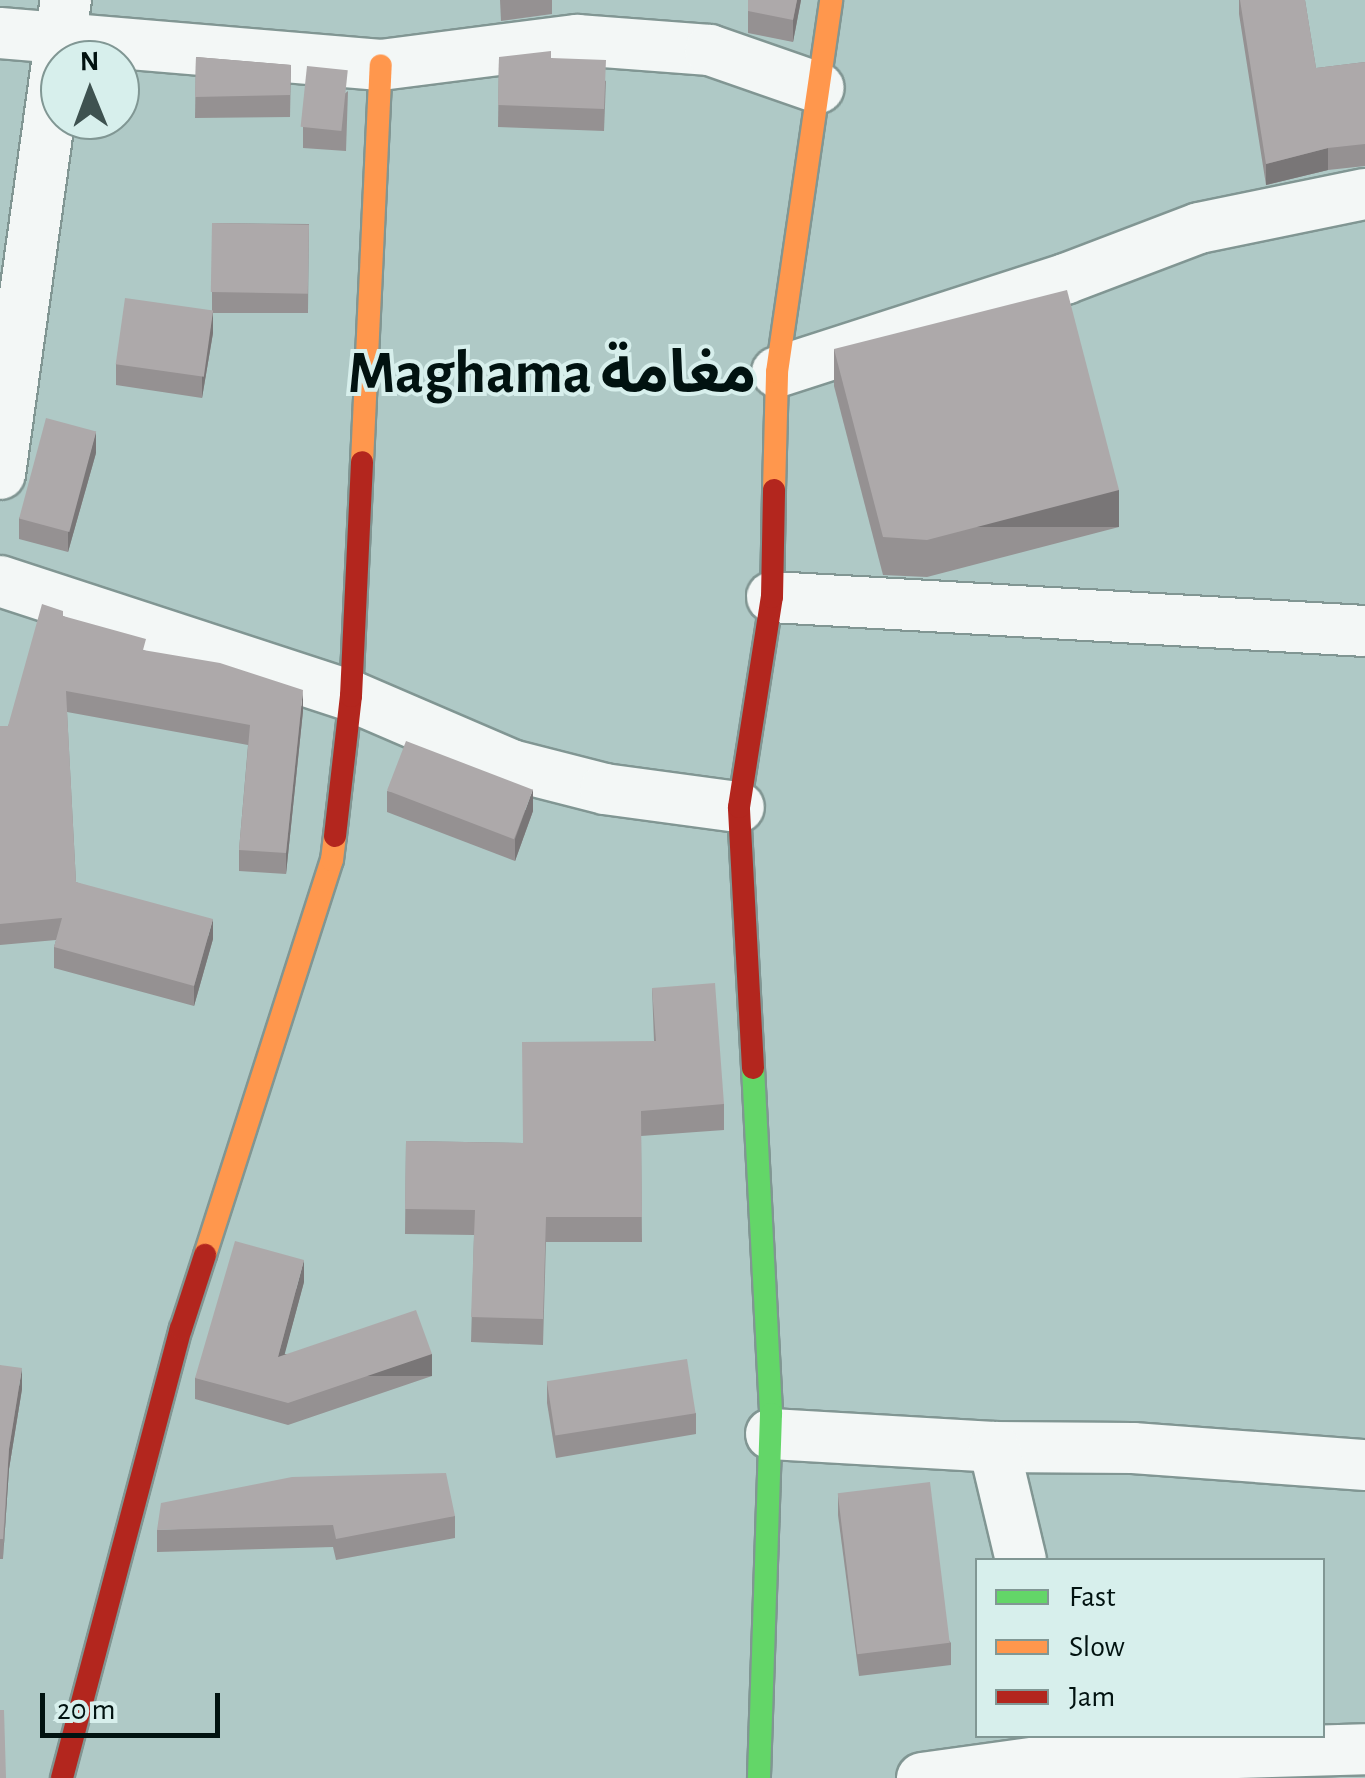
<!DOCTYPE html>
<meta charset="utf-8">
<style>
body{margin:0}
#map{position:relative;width:1365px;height:1778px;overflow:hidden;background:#afc9c6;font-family:"Alegreya Sans","Noto Sans Arabic",sans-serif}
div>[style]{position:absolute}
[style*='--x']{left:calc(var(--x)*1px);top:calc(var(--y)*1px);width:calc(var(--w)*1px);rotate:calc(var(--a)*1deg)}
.roads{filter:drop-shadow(2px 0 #819693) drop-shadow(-2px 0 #819693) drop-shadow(0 2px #819693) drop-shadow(0 -2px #819693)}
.street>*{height:50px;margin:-25px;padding:0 25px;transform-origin:25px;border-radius:25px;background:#f3f7f6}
.fast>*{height:22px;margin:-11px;padding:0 11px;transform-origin:11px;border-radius:11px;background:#63d668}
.slow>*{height:22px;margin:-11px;padding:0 11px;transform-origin:11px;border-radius:11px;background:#ff974d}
.jam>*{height:22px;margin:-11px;padding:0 11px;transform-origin:11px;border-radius:11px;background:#b3261e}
.wall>*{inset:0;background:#959192}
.shaded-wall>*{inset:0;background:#797677;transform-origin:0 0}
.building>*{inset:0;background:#ada9aa;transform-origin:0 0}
span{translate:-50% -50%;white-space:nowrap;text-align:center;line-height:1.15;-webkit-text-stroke:8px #d7efec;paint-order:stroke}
.town-label{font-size:60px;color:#011210;font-weight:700}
.legend{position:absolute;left:975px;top:1558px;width:350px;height:180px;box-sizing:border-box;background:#d7efec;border:2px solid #819794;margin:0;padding:12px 18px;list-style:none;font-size:30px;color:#011210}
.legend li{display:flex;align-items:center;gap:20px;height:50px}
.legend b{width:50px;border:2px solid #819794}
.north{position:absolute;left:40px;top:40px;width:100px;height:100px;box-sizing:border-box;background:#d7efec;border:2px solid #819794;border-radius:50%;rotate:359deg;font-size:28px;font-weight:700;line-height:40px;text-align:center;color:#011210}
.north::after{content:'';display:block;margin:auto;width:35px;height:45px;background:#3e5250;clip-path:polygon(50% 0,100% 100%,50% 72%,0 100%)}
.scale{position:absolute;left:40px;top:1693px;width:180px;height:45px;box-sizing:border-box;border:5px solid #011210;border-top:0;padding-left:12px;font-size:30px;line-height:35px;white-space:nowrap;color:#011210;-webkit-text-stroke:8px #d7efec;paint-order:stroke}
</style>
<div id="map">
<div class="roads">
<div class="street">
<i style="--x:0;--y:33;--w:382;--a:4.8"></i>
<i style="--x:381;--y:65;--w:198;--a:-7.3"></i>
<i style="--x:577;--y:40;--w:133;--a:4.3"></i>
<i style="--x:710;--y:50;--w:115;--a:19.2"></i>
<i style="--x:777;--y:372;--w:303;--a:-17.9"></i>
<i style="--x:1065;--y:279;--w:143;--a:-20.8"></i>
<i style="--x:1199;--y:228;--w:169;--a:-11.6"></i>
<i style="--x:0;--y:474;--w:479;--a:-82.1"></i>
<i style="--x:0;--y:581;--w:369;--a:18.1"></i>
<i style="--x:351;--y:696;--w:174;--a:23.3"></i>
<i style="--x:511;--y:765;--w:97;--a:14.3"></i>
<i style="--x:605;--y:789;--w:135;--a:7.7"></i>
<i style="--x:772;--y:597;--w:594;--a:3.28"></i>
<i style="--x:771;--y:1434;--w:223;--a:3.3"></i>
<i style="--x:994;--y:1447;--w:139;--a:0.4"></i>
<i style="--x:1133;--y:1448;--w:233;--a:4.2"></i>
<i style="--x:994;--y:1447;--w:116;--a:76.6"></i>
<i style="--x:922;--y:1778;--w:146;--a:-7.9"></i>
<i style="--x:1067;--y:1758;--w:298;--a:-1.7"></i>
</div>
<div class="fast">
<i style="--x:753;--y:1068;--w:346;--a:87"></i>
<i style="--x:771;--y:1414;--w:364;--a:91.9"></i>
</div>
<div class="slow">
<i style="--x:362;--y:462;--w:397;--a:-87.3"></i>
<i style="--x:774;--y:490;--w:118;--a:-88.5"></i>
<i style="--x:777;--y:372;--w:376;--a:-81.7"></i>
<i style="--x:205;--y:1255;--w:415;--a:-72.2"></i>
<i style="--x:332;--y:860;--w:24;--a:-83"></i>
</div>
<div class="jam">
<i style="--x:335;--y:836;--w:141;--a:-83.5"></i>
<i style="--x:351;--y:696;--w:234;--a:-87.3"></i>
<i style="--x:753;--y:1068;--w:261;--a:-93.1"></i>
<i style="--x:739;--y:807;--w:213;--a:-81.1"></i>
<i style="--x:772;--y:597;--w:107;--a:-88.9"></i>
<i style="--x:62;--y:1778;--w:465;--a:-75.2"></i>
<i style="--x:181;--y:1329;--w:78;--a:-72"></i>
</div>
</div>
<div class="wall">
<i style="clip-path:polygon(500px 0,552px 0,552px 14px,501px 21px)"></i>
<i style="clip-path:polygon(748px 0,801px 0,793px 42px,748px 33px)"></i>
<i style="clip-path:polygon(1239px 0,1305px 0,1316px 68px,1365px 62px,1365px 166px,1328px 170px,1266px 185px,1239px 14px)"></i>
<i style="clip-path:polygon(196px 57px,291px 65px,290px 117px,195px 118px)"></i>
<i style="clip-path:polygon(499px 57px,551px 58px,606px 81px,604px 131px,498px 127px)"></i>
<i style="clip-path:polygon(348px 91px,346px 151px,303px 148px,303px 127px)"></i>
<i style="clip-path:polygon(212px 223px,309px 224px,308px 313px,213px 313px,213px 333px,202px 398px,116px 385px,116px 364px,212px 311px)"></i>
<i style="clip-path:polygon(834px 349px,1119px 527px,927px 577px,883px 575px,834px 386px)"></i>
<i style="clip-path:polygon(96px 453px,68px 552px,19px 539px,19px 518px)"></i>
<i style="clip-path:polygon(63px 616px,146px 651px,303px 711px,286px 874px,239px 871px,239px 850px,248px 745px,67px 712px,76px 882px,213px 939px,194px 1006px,54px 968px,54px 947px,56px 940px,0 945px,0 726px,8px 726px)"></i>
<i style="clip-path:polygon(387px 791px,533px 811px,515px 861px,387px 812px)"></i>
<i style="clip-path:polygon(652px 988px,724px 1104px,724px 1130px,641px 1136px,642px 1242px,546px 1242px,543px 1345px,471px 1342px,474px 1235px,405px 1234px,406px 1141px,523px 1143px,654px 1041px)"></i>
<i style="clip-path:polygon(304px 1282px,284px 1355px,432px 1376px,288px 1425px,195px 1399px,195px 1378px)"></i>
<i style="clip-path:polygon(0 1365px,22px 1389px,9px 1469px,3px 1559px,0 1559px)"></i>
<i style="clip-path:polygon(547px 1382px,696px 1413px,696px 1434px,556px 1458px,547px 1403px)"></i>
<i style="clip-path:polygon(838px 1494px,951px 1643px,951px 1665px,859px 1676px,838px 1515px)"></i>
<i style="clip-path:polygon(455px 1516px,455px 1538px,336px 1560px,333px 1547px,157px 1552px,157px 1530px)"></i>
</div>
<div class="shaded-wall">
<i style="clip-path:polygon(797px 0,801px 0,793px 42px,793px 20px)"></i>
<i style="clip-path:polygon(1328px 148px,1328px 170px,1266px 185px,1266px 164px)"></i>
<i style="clip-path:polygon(213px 311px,213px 333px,202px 398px,202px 377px)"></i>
<i style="clip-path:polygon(96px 431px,96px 453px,68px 552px,68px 531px)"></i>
<i style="left:1119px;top:490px;width:37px;height:198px;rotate:90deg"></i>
<i style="clip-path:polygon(303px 690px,303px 711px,286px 874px,286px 853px)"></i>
<i style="clip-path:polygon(533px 789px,533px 811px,515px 861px,515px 839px)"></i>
<i style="clip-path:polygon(213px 919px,213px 939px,194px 1006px,194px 986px)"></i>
<i style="clip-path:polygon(304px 1260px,304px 1282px,278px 1379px,278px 1357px)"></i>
<i style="left:432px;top:1354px;width:22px;height:152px;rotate:90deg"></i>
<i style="clip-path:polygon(22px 1368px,22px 1389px,9px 1469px,3px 1559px,9px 1449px)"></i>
</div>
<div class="building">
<i style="clip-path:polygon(748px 0,797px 0,793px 20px,748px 11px)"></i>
<i style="clip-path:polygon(1240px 0,1305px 0,1316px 68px,1365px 62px,1365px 144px,1328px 148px,1266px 164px)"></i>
<i style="clip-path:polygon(551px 51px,551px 58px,606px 60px,604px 109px,498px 105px,499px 57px)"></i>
<i style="clip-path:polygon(196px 57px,291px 65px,290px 95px,195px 97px)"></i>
<i style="left:307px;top:66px;width:41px;height:61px;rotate:6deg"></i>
<i style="left:212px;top:223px;width:97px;height:69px;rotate:1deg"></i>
<i style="clip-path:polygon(1067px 290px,1119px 490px,927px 540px,883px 537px,834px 349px)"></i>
<i style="left:125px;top:298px;width:89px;height:67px;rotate:8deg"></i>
<i style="left:46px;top:418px;width:52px;height:104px;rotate:15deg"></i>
<i style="clip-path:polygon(42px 604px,63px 611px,63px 616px,146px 639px,143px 650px,220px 663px,303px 690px,286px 853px,239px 850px,250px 725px,66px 691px,76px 882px,213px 919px,194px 986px,54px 947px,62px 918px,0 924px,0 726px,8px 726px)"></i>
<i style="left:406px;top:741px;width:136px;height:53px;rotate:21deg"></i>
<i style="clip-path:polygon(715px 983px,724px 1104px,641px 1111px,642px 1217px,546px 1217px,543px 1319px,471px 1317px,475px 1210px,405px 1209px,406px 1141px,523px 1143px,522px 1042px,656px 1041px,652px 988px)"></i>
<i style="clip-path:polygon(235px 1241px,304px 1260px,278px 1357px,416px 1310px,432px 1354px,288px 1403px,195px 1378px)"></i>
<i style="left:687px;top:1359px;width:55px;height:142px;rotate:81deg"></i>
<i style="clip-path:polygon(0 1365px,22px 1368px,9px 1449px,3px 1539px,0 1539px)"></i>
<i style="clip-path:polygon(446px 1473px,455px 1516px,336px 1539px,333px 1525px,157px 1530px,161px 1503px,292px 1477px)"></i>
<i style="left:930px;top:1482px;width:162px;height:93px;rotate:83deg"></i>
<i style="clip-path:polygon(0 1710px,4px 1710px,6px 1778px,0 1778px)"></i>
</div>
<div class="town-label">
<span style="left:552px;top:374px">Maghama مغامة</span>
</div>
<ul class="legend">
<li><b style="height:12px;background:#63d668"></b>Fast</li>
<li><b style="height:12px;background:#ff974d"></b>Slow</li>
<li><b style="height:12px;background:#b3261e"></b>Jam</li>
</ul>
<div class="north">N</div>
<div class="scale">20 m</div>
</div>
